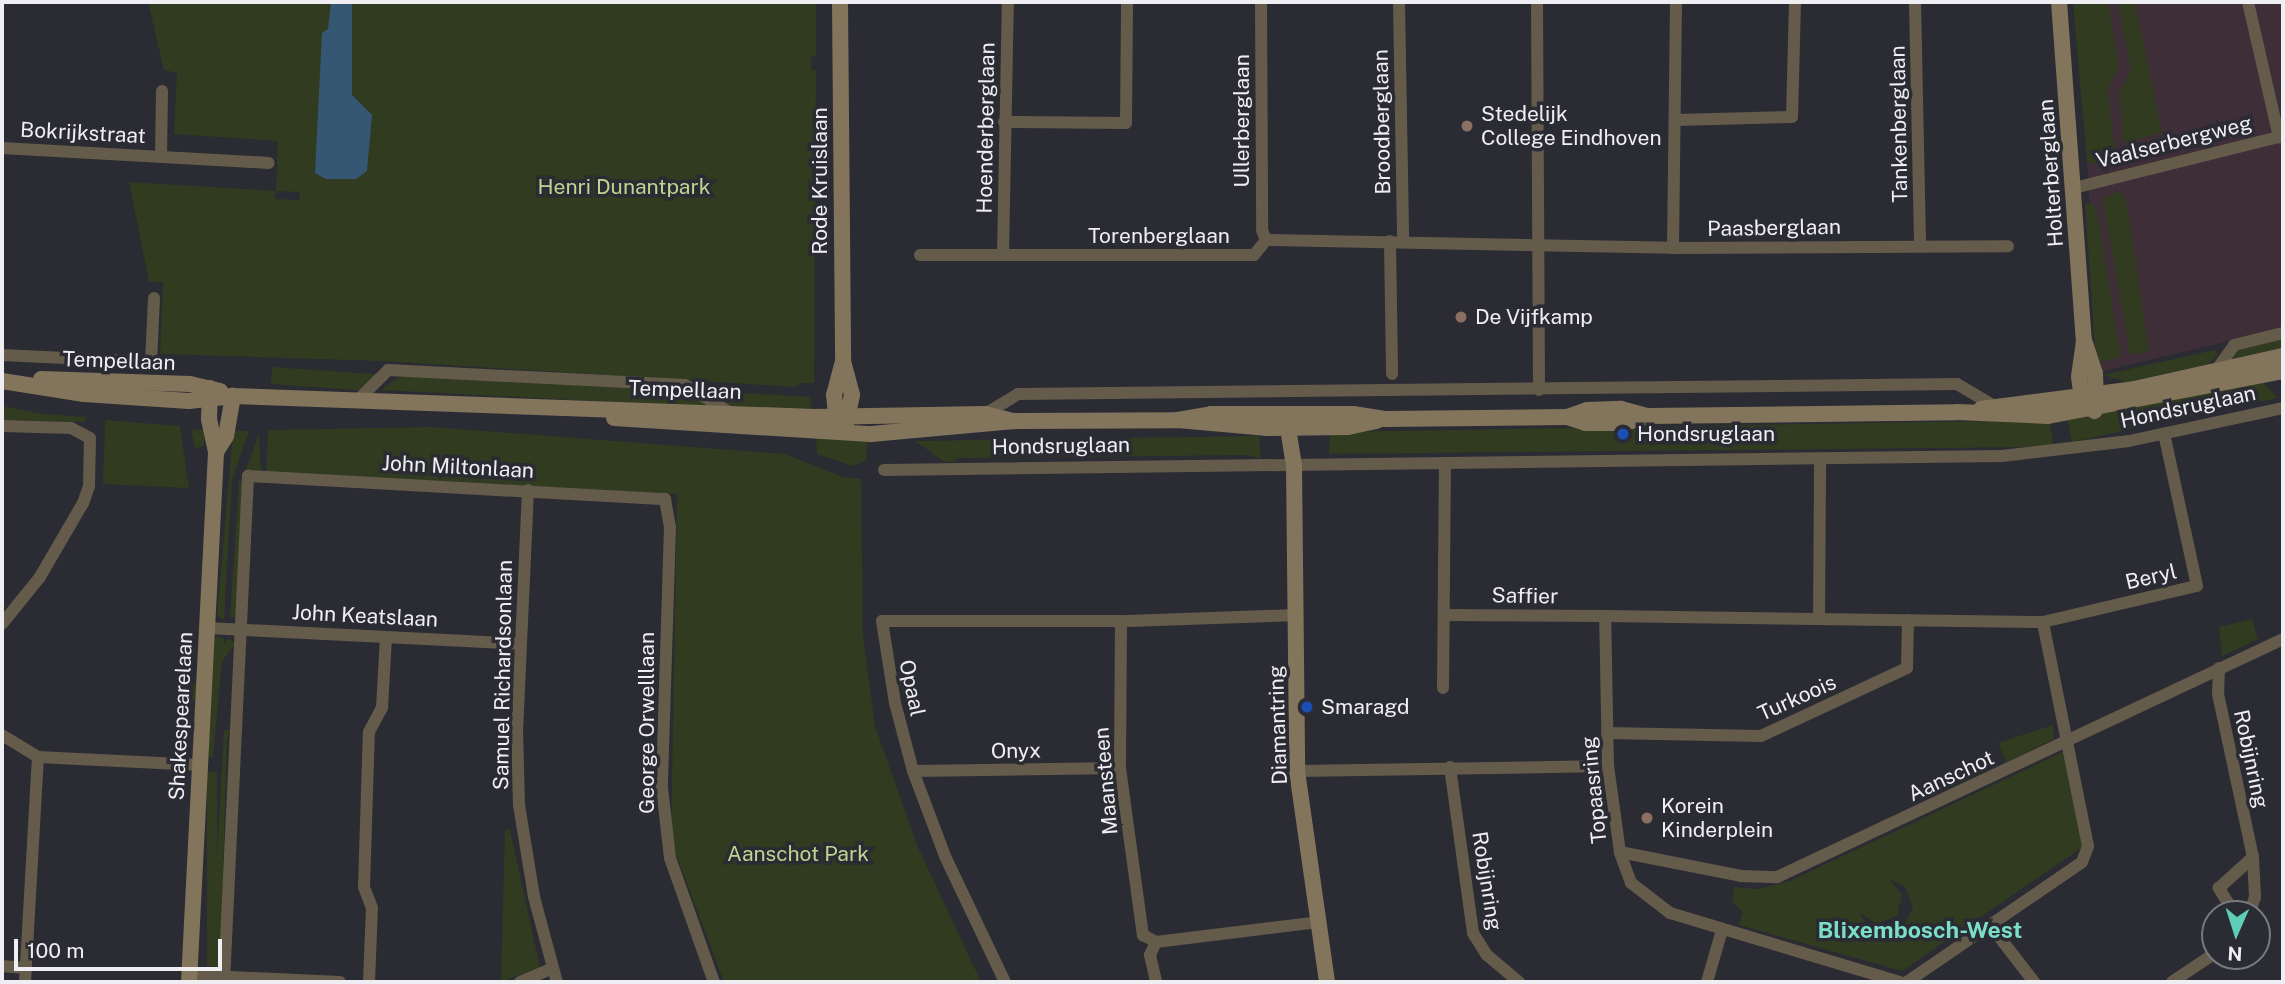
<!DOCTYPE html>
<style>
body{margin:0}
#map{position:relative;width:2285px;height:984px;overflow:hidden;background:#2b2b33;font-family:"Public Sans",sans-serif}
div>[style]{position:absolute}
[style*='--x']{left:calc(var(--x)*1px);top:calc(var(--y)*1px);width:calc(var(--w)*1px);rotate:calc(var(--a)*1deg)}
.industrial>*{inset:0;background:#3e2e38}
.green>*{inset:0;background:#313b1f;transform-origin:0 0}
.water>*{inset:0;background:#355774}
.street>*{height:12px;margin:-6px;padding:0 6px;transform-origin:6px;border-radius:6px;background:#645b4b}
.secondary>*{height:16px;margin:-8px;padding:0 8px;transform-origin:8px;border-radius:8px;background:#83755b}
.dots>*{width:19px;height:19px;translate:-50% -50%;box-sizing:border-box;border:4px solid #2b2b33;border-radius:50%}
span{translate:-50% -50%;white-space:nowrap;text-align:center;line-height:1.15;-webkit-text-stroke:7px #2b2b33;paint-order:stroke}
.poi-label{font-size:21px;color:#eeeef3}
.left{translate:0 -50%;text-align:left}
.street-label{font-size:21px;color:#eeeef3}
.park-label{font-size:21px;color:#bed592}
.neighbourhood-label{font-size:23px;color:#7adec9;font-weight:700}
.frame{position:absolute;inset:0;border:4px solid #eeeef3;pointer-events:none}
.north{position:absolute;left:2201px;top:900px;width:70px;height:70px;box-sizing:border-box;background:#2b2b33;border:2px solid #797980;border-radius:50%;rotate:183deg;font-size:19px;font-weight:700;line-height:28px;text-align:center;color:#eeeef3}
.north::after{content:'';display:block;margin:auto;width:24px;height:32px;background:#5eceb8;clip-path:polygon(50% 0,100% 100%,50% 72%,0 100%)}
.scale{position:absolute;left:14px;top:939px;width:208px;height:32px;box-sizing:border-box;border:4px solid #eeeef3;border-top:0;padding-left:9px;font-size:21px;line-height:24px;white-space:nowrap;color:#eeeef3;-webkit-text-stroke:5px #2b2b33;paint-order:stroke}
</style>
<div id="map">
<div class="industrial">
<i style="clip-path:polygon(2078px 2px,2283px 2px,2283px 328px,2099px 372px)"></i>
</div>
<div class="green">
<i style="clip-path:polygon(evenodd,148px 2px,816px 2px,816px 56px,811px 57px,811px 70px,816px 70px,814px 383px,799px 383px,796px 387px,383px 361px,160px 354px,163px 282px,149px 282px,129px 182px,276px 191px,278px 141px,174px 134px,177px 73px,164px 70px,148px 2px,276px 191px,299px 192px,300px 200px,275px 199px,276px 191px)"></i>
<i style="clip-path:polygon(2073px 2px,2108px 2px,2119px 67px,2108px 90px,2116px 164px,2110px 166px,2087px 162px)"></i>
<i style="clip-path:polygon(2118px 2px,2135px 2px,2162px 133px,2123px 143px,2120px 91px,2131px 71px)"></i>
<i style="clip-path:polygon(2117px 191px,2126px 198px,2149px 351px,2130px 355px,2103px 199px)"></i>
<i style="clip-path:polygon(2085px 202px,2096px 207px,2121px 357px,2096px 363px)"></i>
<i style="clip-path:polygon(2283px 337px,2283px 348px,2229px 359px,2242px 346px)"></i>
<i style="clip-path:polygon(2214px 350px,2218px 354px,2209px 364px,2127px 382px,2103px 375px)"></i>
<i style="left:272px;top:367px;width:104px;height:17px;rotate:4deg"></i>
<i style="clip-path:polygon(401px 375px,681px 388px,712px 407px,381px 390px)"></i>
<i style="clip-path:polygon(2260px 379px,2278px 398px,2072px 442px,2067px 418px)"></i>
<i style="clip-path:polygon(712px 391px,811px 397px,811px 411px,734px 408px)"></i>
<i style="clip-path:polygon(2px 406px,43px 414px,87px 417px,85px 422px,2px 420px)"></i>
<i style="clip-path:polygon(105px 420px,180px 426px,189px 488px,103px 484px)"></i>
<i style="clip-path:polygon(2050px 420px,2053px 445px,2038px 447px,1329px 454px,1330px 432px)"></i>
<i style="clip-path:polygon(432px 427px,785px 454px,843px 477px,861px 479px,863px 636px,875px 726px,917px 845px,981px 982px,724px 982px,671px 841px,677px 494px,266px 473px,268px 430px)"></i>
<i style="clip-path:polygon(205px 429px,204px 446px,195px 449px,191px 430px)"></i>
<i style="clip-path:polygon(233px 431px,249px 431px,232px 480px,224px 620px,217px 616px)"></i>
<i style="clip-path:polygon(259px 434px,261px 473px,245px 472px)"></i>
<i style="clip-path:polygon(816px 436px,868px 437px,866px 461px,853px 466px,817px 454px)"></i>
<i style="clip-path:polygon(1259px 436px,1261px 459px,1249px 455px,958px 458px,954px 462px,943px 461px,915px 441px)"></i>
<i style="clip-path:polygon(239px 480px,244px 481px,237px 615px,230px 619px)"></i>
<i style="clip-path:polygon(2252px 619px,2258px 639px,2222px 656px,2219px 627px)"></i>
<i style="clip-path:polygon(215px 637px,224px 638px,213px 758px,208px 757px)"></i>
<i style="left:228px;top:638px;width:9px;height:86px;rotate:36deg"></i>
<i style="clip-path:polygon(2053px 725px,2054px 739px,2006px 762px,1998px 743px)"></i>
<i style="clip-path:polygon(224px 730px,231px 730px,227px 737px,222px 907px,218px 967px,211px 967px)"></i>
<i style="clip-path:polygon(evenodd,2065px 751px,2087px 844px,1902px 971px,1739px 925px,1743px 912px,1732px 902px,1734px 887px,1758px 889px,1790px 881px,2065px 751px,1889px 879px,1905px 887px,1913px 908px,1902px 928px,1884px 934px,1868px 927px,1859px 912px,1877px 924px,1897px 916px,1902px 895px,1889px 879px)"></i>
<i style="left:207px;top:772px;width:10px;height:194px"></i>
<i style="clip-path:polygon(505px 829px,510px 830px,540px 967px,501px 982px)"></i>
</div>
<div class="water">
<i style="clip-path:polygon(331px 2px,352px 2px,352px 95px,372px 115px,367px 171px,356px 179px,326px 179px,315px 173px,322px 33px,328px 29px)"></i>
</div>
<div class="street">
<i style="--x:1261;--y:2;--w:228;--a:89.7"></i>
<i style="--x:1262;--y:230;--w:11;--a:68"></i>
<i style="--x:1399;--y:2;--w:239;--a:89"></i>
<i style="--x:1537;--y:2;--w:388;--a:89.7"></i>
<i style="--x:1915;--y:2;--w:243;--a:88.8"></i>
<i style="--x:2248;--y:2;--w:139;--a:77.1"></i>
<i style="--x:1676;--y:120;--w:116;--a:-1.5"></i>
<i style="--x:1792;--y:117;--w:115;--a:-88.5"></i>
<i style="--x:1004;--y:122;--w:122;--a:0.5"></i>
<i style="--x:1126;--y:123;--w:121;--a:-89.5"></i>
<i style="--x:2;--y:148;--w:267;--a:3.2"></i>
<i style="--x:161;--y:157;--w:66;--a:-89.1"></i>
<i style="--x:2074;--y:188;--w:215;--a:-14"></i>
<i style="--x:1390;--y:241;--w:133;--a:89.1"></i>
<i style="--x:1673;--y:248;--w:246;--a:-89.3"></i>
<i style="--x:920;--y:255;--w:334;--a:0"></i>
<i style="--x:1254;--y:255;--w:19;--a:-51"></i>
<i style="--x:1266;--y:240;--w:407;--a:1.1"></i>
<i style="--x:1673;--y:248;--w:335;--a:-0.3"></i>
<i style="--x:1003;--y:255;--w:253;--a:-88.9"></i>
<i style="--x:2;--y:355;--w:149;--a:2.7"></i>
<i style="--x:151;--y:362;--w:64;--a:-87.3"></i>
<i style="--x:2214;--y:373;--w:34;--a:-54"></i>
<i style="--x:2234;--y:345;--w:50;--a:-13.8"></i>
<i style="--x:357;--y:401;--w:44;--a:-45"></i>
<i style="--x:388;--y:370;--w:297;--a:2.9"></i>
<i style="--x:685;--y:385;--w:54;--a:31.3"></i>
<i style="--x:985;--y:414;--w:39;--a:-31"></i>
<i style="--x:1018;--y:394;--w:939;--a:-0.61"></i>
<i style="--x:1957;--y:384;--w:45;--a:30.5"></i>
<i style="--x:2;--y:426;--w:69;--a:1.7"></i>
<i style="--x:71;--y:428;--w:21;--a:28"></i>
<i style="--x:90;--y:438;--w:48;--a:91.2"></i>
<i style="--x:89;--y:486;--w:18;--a:109"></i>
<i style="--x:83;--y:503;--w:86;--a:120.2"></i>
<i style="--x:40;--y:577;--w:60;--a:129"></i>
<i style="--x:884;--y:470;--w:1118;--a:-0.72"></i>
<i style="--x:2002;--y:456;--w:128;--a:-6.7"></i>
<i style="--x:2129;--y:441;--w:157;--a:-12.1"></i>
<i style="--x:528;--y:490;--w:239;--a:92.6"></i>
<i style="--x:517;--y:729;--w:76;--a:88.5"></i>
<i style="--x:519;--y:805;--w:93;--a:80.7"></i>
<i style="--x:534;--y:897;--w:88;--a:74.9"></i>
<i style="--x:1297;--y:615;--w:176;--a:178"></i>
<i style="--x:1121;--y:621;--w:147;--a:90.4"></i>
<i style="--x:1120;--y:768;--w:169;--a:82.2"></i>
<i style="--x:1143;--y:935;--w:15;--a:28"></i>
<i style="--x:1156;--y:942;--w:163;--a:-7"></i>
<i style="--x:1445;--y:615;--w:160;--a:0.4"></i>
<i style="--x:1819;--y:619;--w:160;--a:-89.6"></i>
<i style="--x:207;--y:628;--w:314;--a:2.9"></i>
<i style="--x:2219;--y:668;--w:26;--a:92"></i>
<i style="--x:2218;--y:694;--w:167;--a:77.9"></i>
<i style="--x:2253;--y:857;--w:40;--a:87.1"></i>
<i style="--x:2255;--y:897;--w:18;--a:109"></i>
<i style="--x:1443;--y:688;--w:225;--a:-89.5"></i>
<i style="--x:1607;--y:733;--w:154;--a:1.1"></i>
<i style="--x:1761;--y:736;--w:161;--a:-25"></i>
<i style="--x:1907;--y:668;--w:48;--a:-88.8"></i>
<i style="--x:2;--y:735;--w:42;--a:31.4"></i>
<i style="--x:38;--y:757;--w:162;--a:2.8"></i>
<i style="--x:1450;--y:767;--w:168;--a:82.1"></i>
<i style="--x:1473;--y:933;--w:26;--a:58"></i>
<i style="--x:1487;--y:955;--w:42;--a:40.2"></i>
<i style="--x:913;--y:771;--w:207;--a:-0.8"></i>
<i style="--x:1297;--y:771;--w:311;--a:-0.9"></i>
<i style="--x:1620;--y:852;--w:123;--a:11.2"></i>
<i style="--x:1741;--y:876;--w:36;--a:2"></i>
<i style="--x:1777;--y:877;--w:559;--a:-25.19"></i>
<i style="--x:2235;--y:914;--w:31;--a:-122"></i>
<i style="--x:2219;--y:888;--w:46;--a:-42.4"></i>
<i style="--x:1990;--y:925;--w:72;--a:52.3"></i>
<i style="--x:1156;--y:942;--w:14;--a:115"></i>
<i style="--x:1150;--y:955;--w:28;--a:77"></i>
<i style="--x:2;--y:966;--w:23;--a:5"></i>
<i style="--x:189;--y:975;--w:151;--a:2.7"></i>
<i style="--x:25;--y:982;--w:225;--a:-86.7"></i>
<i style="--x:224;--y:982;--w:507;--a:-87.28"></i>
<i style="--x:248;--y:476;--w:418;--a:3.2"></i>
<i style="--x:665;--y:499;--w:28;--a:80"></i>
<i style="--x:670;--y:527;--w:261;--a:91.8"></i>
<i style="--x:662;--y:788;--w:70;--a:83.5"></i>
<i style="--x:670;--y:858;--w:132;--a:70.5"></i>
<i style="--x:369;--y:982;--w:74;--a:-87.7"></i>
<i style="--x:372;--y:908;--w:22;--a:-111"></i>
<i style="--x:364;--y:887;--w:155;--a:-88.2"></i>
<i style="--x:369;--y:732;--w:27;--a:-62"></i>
<i style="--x:382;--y:708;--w:71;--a:-86.8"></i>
<i style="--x:520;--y:982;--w:34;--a:-23"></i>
<i style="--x:1005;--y:982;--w:140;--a:-115.5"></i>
<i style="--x:945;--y:856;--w:91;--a:-110.6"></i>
<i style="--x:913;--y:771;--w:70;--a:-104.8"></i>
<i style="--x:895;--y:703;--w:83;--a:-99"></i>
<i style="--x:882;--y:621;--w:239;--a:0"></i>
<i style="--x:1707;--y:982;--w:54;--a:-73.9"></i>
<i style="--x:1900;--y:982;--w:240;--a:-163.3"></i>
<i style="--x:1670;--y:913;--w:49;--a:-142.4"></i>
<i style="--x:1631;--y:883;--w:33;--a:-110"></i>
<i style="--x:1620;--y:852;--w:87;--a:-97.9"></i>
<i style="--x:1608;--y:766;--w:150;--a:-91.1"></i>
<i style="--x:1605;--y:616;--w:438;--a:0.8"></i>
<i style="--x:2043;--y:622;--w:158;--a:-13.2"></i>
<i style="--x:2197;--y:586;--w:156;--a:-102.2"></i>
<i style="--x:1907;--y:982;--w:212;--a:-34.4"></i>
<i style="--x:2082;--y:862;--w:17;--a:-69"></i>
<i style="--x:2088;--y:846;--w:228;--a:-101.4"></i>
<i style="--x:2172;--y:982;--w:52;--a:-34"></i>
</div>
<div class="secondary">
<i style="--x:840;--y:2;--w:359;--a:89.5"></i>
<i style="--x:843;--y:361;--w:35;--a:75"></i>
<i style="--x:852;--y:395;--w:29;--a:102"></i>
<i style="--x:2059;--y:2;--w:340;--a:85.8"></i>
<i style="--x:2084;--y:341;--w:36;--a:98"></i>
<i style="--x:2079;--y:377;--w:21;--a:82"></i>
<i style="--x:2082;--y:398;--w:18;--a:47"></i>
<i style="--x:2085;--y:343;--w:32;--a:72"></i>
<i style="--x:2095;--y:373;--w:30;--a:88"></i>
<i style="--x:41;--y:379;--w:149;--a:1.9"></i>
<i style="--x:190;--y:384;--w:31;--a:13"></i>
<i style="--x:2;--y:381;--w:83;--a:9"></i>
<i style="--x:84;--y:394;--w:105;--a:3.8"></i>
<i style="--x:189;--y:401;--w:44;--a:-6.5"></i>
<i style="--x:233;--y:396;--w:581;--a:2.07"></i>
<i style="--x:814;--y:417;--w:171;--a:-1"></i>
<i style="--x:985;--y:414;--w:30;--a:14"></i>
<i style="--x:1981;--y:409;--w:154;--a:-7.4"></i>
<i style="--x:2134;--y:389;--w:153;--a:-12.5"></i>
<i style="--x:1567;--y:417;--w:20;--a:18"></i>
<i style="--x:1586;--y:423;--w:38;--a:0"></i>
<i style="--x:1624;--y:423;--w:22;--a:-16"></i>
<i style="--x:614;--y:418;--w:257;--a:3.6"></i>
<i style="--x:871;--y:434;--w:144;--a:-5.2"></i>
<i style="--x:1014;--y:421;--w:164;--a:-0.3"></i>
<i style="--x:1178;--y:420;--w:90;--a:5.1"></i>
<i style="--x:1268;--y:428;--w:80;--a:-0.7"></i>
<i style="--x:1348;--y:427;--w:29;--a:-12"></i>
<i style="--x:1293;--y:419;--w:10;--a:119"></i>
<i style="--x:1288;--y:428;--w:37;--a:81"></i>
<i style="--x:1294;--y:465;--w:306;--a:89.4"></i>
<i style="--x:1297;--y:771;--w:213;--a:81.9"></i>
<i style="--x:1178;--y:420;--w:34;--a:-10"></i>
<i style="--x:1211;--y:414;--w:142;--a:0"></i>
<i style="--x:1353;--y:414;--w:32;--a:9"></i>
<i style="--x:1385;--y:419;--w:182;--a:-0.6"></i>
<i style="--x:1567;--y:417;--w:21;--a:-19"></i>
<i style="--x:1587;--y:410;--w:34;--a:-2"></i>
<i style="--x:1621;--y:409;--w:28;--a:15"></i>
<i style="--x:1648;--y:416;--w:309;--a:-0.7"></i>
<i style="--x:1957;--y:412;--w:91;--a:2.5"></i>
<i style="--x:2048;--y:416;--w:239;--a:-10.8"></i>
<i style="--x:837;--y:423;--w:28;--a:-96"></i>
<i style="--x:834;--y:395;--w:35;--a:-75"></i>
<i style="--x:216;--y:452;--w:19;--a:-58"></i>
<i style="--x:226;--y:436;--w:41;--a:-80.1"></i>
<i style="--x:189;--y:982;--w:531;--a:-87.08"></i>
<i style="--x:216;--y:452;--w:34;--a:-102"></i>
<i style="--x:209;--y:419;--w:31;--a:-88"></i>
</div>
<div class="dots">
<i style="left:1467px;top:126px;background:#8d6e63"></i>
<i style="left:1461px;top:317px;background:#8d6e63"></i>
<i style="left:1623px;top:434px;background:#1a4fb4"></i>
<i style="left:1307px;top:707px;background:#1a4fb4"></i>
<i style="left:1647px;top:818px;background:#8d6e63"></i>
</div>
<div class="poi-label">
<span class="left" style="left:1481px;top:126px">Stedelijk<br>College Eindhoven</span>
<span class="left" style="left:1475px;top:317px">De Vijfkamp</span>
<span class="left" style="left:1637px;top:434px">Hondsruglaan</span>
<span class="left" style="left:1321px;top:707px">Smaragd</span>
<span class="left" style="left:1661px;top:818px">Korein<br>Kinderplein</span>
</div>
<div class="street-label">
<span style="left:1242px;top:121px;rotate:-90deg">Ullerberglaan</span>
<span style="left:1382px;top:122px;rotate:-91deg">Broodberglaan</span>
<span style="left:1899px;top:124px;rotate:-91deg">Tankenberglaan</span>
<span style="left:986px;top:128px;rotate:-89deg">Hoenderberglaan</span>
<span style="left:83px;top:133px;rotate:3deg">Bokrijkstraat</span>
<span style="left:2174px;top:142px;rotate:-14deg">Vaalserbergweg</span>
<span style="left:2051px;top:173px;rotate:-94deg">Holterberglaan</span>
<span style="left:820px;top:181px;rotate:-90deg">Rode Kruislaan</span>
<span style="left:1774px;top:228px;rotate:-1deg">Paasberglaan</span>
<span style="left:1159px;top:236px">Torenberglaan</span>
<span style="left:119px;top:361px;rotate:2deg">Tempellaan</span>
<span style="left:685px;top:390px;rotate:2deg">Tempellaan</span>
<span style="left:2188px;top:407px;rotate:-12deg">Hondsruglaan</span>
<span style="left:1061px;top:446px;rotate:-1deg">Hondsruglaan</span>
<span style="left:458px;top:467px;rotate:3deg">John Miltonlaan</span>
<span style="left:2151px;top:577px;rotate:-13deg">Beryl</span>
<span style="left:1525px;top:596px;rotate:1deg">Saffier</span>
<span style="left:365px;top:616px;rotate:3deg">John Keatslaan</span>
<span style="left:503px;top:675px;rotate:-89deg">Samuel Richardsonlaan</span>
<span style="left:912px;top:688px;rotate:78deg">Opaal</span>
<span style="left:1797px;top:698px;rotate:-24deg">Turkoois</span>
<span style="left:181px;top:716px;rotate:-87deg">Shakespearelaan</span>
<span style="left:647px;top:723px;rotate:-90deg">George Orwelllaan</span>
<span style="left:1278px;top:725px;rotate:-92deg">Diamantring</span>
<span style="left:1016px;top:751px;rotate:-1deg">Onyx</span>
<span style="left:2251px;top:759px;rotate:78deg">Robijnring</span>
<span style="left:1951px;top:776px;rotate:-25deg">Aanschot</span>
<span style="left:1106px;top:781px;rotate:-95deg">Maansteen</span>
<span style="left:1594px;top:790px;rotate:-96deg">Topaasring</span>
<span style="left:1487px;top:881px;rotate:81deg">Robijnring</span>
</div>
<div class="park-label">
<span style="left:624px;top:187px">Henri Dunantpark</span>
<span style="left:798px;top:854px">Aanschot Park</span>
</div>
<div class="neighbourhood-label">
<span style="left:1920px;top:930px">Blixembosch-West</span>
</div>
<div class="frame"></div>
<div class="north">N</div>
<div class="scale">100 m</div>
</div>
